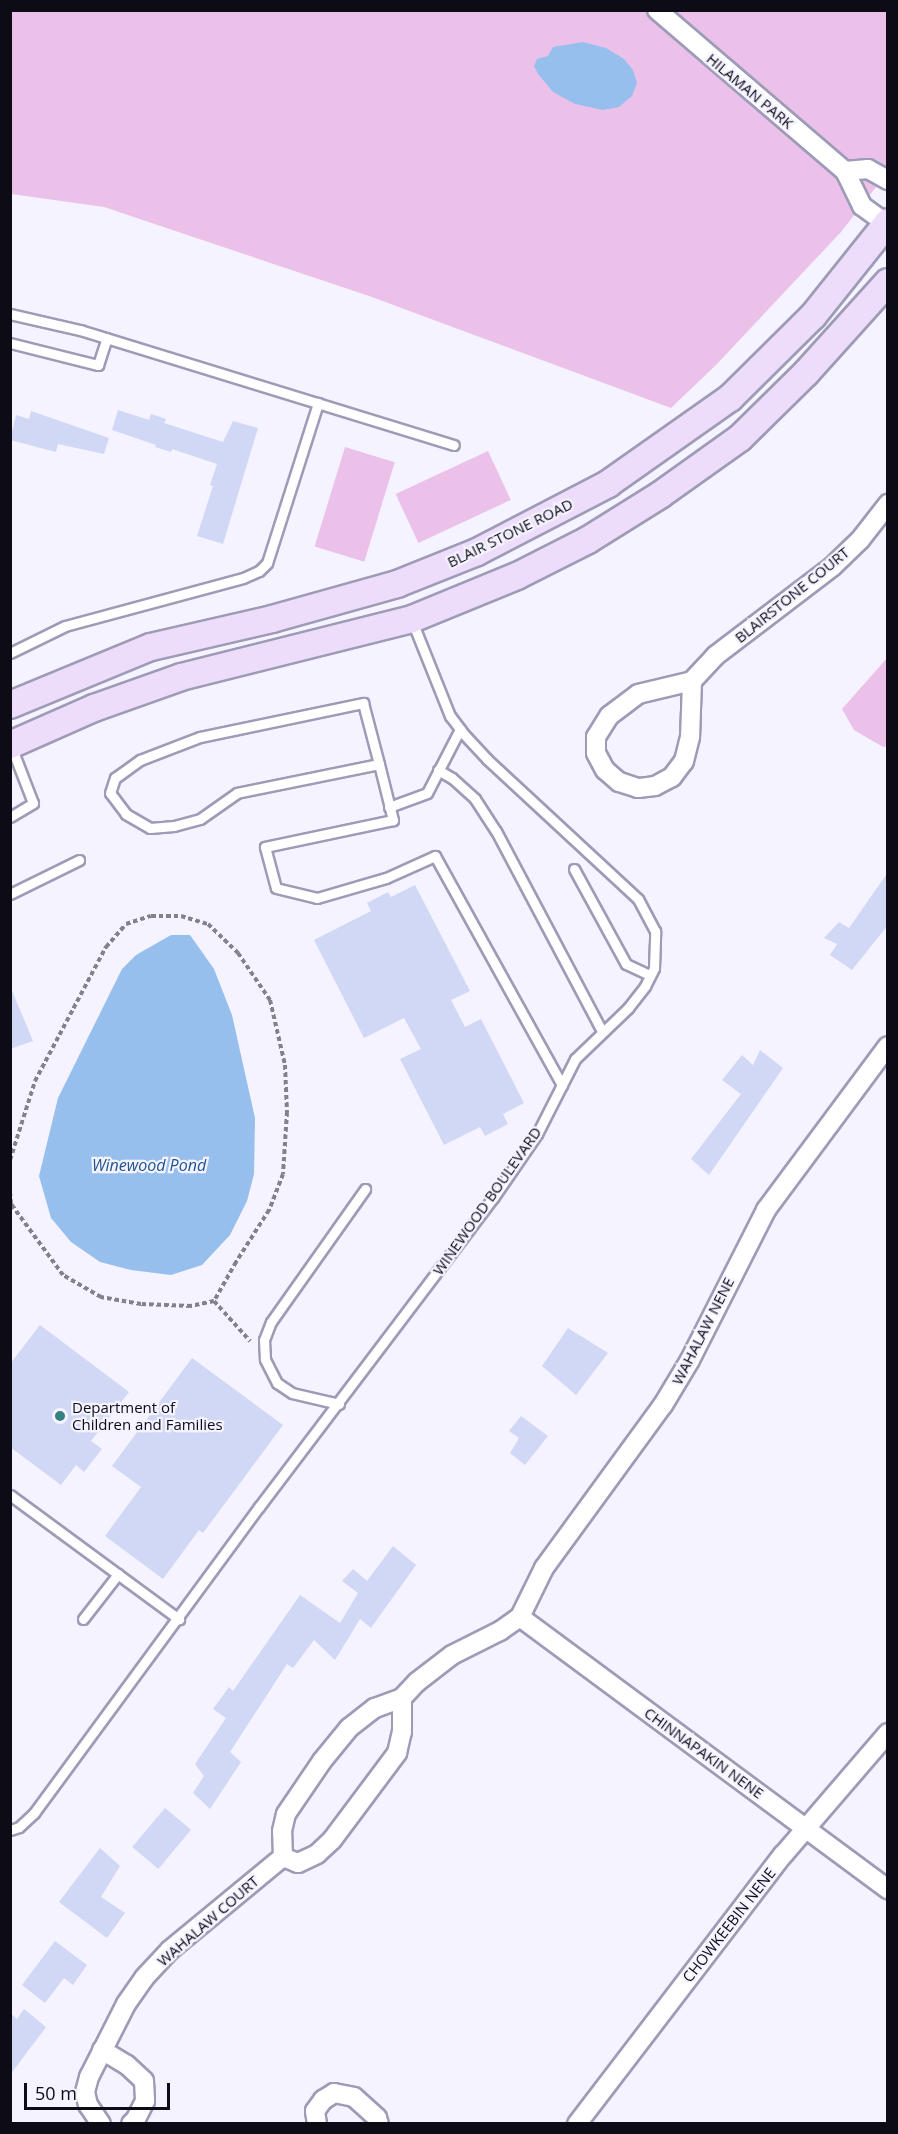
<!DOCTYPE html>
<style>
body{margin:0}
#map{position:relative;width:898px;height:2134px;overflow:hidden;background:#f4f3ff;font-family:"Open Sans",sans-serif}
div>[style]{position:absolute}
[style*='--x']{left:calc(var(--x)*1px);top:calc(var(--y)*1px);width:calc(var(--w)*1px);rotate:calc(var(--a)*1deg)}
.green>*{inset:0;background:#ebc1ea;transform-origin:0 0}
.water>*{inset:0;background:#97bfee}
.building>*{inset:0;background:#d0d8f5;transform-origin:0 0}
.path>*{height:4px;margin-top:-2px;transform-origin:0;background:repeating-linear-gradient(90deg,#82818c 0 4.5px,transparent 0 7.5px)}
.roads{filter:drop-shadow(2px 0 #9e9bb7) drop-shadow(-2px 0 #9e9bb7) drop-shadow(0 2px #9e9bb7) drop-shadow(0 -2px #9e9bb7)}
.service>*{height:9px;margin:-4.5px;padding:0 4.5px;transform-origin:4.5px;border-radius:4.5px;background:#fff}
.minor>*{height:18px;margin:-9px;padding:0 9px;transform-origin:9px;border-radius:9px;background:#fff}
.secondary>*{height:26px;margin:-13px;padding:0 13px;transform-origin:13px;border-radius:13px;background:#edddfa}
.dots>*{width:16px;height:16px;translate:-50% -50%;box-sizing:border-box;border:3px solid #f4f3ff;border-radius:50%}
span{translate:-50% -50%;white-space:nowrap;text-align:center;line-height:1.15;-webkit-text-stroke:4.5px #f4f3ff;paint-order:stroke}
.street-label{font-size:15px;color:#0d0c16}
.poi-label{font-size:15px;color:#0d0c16}
.left{translate:0 -50%;text-align:left}
.water-label{font-size:16px;color:#1f538d;font-style:italic}
.frame{position:absolute;inset:0;border:12px solid #0d0c16;pointer-events:none}
.scale{position:absolute;left:24px;top:2083px;width:146px;height:27px;box-sizing:border-box;border:3px solid #0d0c16;border-top:0;padding-left:8px;font-size:18px;line-height:21px;white-space:nowrap;color:#0d0c16;-webkit-text-stroke:4px #f4f3ff;paint-order:stroke}
</style>
<div id="map">
<div class="green">
<i style="clip-path:polygon(11px 11px,887px 11px,887px 173px,841px 232px,716px 365px,671px 408px,369px 296px,104px 207px,11px 194px)"></i>
<i style="left:345px;top:447px;width:52px;height:104px;rotate:17deg"></i>
<i style="left:488px;top:451px;width:54px;height:102px;rotate:65deg"></i>
<i style="clip-path:polygon(887px 658px,888px 746px,883px 747px,854px 730px,842px 709px)"></i>
</div>
<div class="water">
<i style="clip-path:polygon(583px 42px,606px 48px,624px 59px,633px 70px,637px 83px,632px 96px,619px 107px,603px 110px,575px 104px,553px 92px,538px 74px,534px 66px,537px 59px,548px 56px,553px 47px)"></i>
<i style="clip-path:polygon(171px 935px,190px 935px,214px 969px,232px 1015px,255px 1118px,254px 1174px,247px 1201px,230px 1235px,202px 1265px,171px 1275px,131px 1270px,100px 1262px,71px 1242px,51px 1218px,39px 1176px,58px 1098px,122px 969px,136px 955px)"></i>
</div>
<div class="building">
<i style="clip-path:polygon(118px 410px,149px 420px,151px 414px,166px 419px,164px 423px,223px 442px,233px 421px,258px 428px,223px 544px,197px 536px,213px 486px,210px 485px,217px 464px,172px 449px,171px 452px,155px 447px,156px 445px,112px 430px)"></i>
<i style="clip-path:polygon(31px 411px,109px 438px,104px 454px,58px 444px,56px 452px,10px 440px,16px 415px,29px 419px)"></i>
<i style="clip-path:polygon(888px 872px,888px 925px,852px 970px,830px 955px,837px 944px,824px 938px,839px 922px,849px 928px)"></i>
<i style="clip-path:polygon(415px 885px,470px 991px,451px 1000px,465px 1027px,481px 1019px,524px 1103px,503px 1114px,508px 1124px,485px 1136px,480px 1127px,444px 1145px,400px 1059px,421px 1049px,404px 1018px,364px 1038px,314px 940px,371px 911px,367px 903px,388px 892px,391px 897px)"></i>
<i style="clip-path:polygon(10px 986px,33px 1041px,10px 1049px)"></i>
<i style="clip-path:polygon(760px 1050px,783px 1068px,709px 1175px,691px 1159px,741px 1094px,722px 1080px,742px 1055px,753px 1065px)"></i>
<i style="clip-path:polygon(40px 1325px,129px 1392px,91px 1441px,102px 1449px,84px 1472px,76px 1465px,61px 1485px,10px 1447px,10px 1364px)"></i>
<i style="clip-path:polygon(568px 1328px,608px 1353px,576px 1395px,542px 1366px)"></i>
<i style="clip-path:polygon(192px 1358px,283px 1425px,203px 1533px,199px 1530px,163px 1579px,105px 1536px,141px 1487px,112px 1466px)"></i>
<i style="clip-path:polygon(521px 1416px,548px 1436px,525px 1465px,510px 1453px,519px 1438px,509px 1431px)"></i>
<i style="clip-path:polygon(393px 1546px,416px 1565px,371px 1628px,360px 1619px,335px 1660px,314px 1640px,293px 1668px,287px 1664px,230px 1752px,241px 1762px,210px 1809px,193px 1793px,204px 1776px,195px 1764px,226px 1718px,213px 1709px,229px 1687px,233px 1691px,300px 1595px,340px 1623px,358px 1593px,342px 1581px,353px 1569px,367px 1581px)"></i>
<i style="left:165px;top:1808px;width:34px;height:51px;rotate:40deg"></i>
<i style="clip-path:polygon(100px 1848px,120px 1866px,101px 1897px,125px 1913px,107px 1938px,59px 1902px)"></i>
<i style="clip-path:polygon(55px 1941px,87px 1965px,73px 1985px,64px 1978px,45px 2003px,22px 1985px)"></i>
<i style="clip-path:polygon(24px 2009px,46px 2027px,10px 2075px,10px 2013px,17px 2019px)"></i>
</div>
<div class="path">
<i style="--x:10;--y:1160;--w:83;--a:-72.4"></i>
<i style="--x:35;--y:1081;--w:152;--a:-62.1"></i>
<i style="--x:106;--y:947;--w:30;--a:-49"></i>
<i style="--x:126;--y:924;--w:26;--a:-18"></i>
<i style="--x:151;--y:916;--w:30;--a:0"></i>
<i style="--x:181;--y:916;--w:28;--a:17"></i>
<i style="--x:208;--y:924;--w:42;--a:44"></i>
<i style="--x:238;--y:953;--w:57;--a:55.8"></i>
<i style="--x:270;--y:1000;--w:67;--a:77"></i>
<i style="--x:285;--y:1065;--w:47;--a:87.6"></i>
<i style="--x:287;--y:1112;--w:62;--a:93.7"></i>
<i style="--x:283;--y:1174;--w:39;--a:111"></i>
<i style="--x:269;--y:1210;--w:62;--a:122.4"></i>
<i style="--x:236;--y:1262;--w:45;--a:119.4"></i>
<i style="--x:214;--y:1301;--w:24;--a:168"></i>
<i style="--x:191;--y:1306;--w:50;--a:-177.7"></i>
<i style="--x:141;--y:1304;--w:41;--a:-170.1"></i>
<i style="--x:101;--y:1297;--w:44;--a:-149.9"></i>
<i style="--x:63;--y:1275;--w:88;--a:-126.2"></i>
<i style="--x:11;--y:1204;--w:12;--a:-95"></i>
<i style="--x:214;--y:1301;--w:54;--a:48"></i>
</div>
<div class="roads">
<div class="service">
<i style="--x:10;--y:314;--w:72;--a:12.9"></i>
<i style="--x:80;--y:330;--w:391;--a:17.1"></i>
<i style="--x:10;--y:343;--w:91;--a:14"></i>
<i style="--x:98;--y:365;--w:28;--a:-72"></i>
<i style="--x:10;--y:653;--w:61;--a:-26.1"></i>
<i style="--x:65;--y:626;--w:184;--a:-15.1"></i>
<i style="--x:243;--y:578;--w:17;--a:-24"></i>
<i style="--x:259;--y:571;--w:11;--a:-45"></i>
<i style="--x:267;--y:563;--w:168;--a:-72.3"></i>
<i style="--x:379;--y:764;--w:145;--a:168.5"></i>
<i style="--x:237;--y:793;--w:45;--a:144.9"></i>
<i style="--x:200;--y:819;--w:27;--a:165"></i>
<i style="--x:174;--y:826;--w:24;--a:175"></i>
<i style="--x:150;--y:828;--w:28;--a:-150"></i>
<i style="--x:126;--y:814;--w:26;--a:-127"></i>
<i style="--x:110;--y:793;--w:16;--a:-72"></i>
<i style="--x:115;--y:778;--w:31;--a:-36"></i>
<i style="--x:140;--y:760;--w:64;--a:-21"></i>
<i style="--x:200;--y:737;--w:167;--a:-11.8"></i>
<i style="--x:363;--y:703;--w:63;--a:75.3"></i>
<i style="--x:379;--y:764;--w:58;--a:76"></i>
<i style="--x:393;--y:820;--w:131;--a:168.1"></i>
<i style="--x:265;--y:847;--w:42;--a:75"></i>
<i style="--x:276;--y:888;--w:42;--a:13.7"></i>
<i style="--x:317;--y:898;--w:72;--a:-16.2"></i>
<i style="--x:386;--y:878;--w:54;--a:-24.2"></i>
<i style="--x:435;--y:856;--w:262;--a:61"></i>
<i style="--x:438;--y:770;--w:16;--a:30"></i>
<i style="--x:452;--y:778;--w:31;--a:42"></i>
<i style="--x:475;--y:799;--w:38;--a:57"></i>
<i style="--x:496;--y:831;--w:226;--a:62.1"></i>
<i style="--x:389;--y:807;--w:40;--a:-20.2"></i>
<i style="--x:427;--y:793;--w:72;--a:-62.7"></i>
<i style="--x:10;--y:817;--w:27;--a:-31"></i>
<i style="--x:33;--y:803;--w:61;--a:-111.1"></i>
<i style="--x:574;--y:869;--w:108;--a:61.3"></i>
<i style="--x:626;--y:964;--w:26;--a:25"></i>
<i style="--x:10;--y:894;--w:77;--a:-26.2"></i>
<i style="--x:339;--y:1404;--w:48;--a:-166.8"></i>
<i style="--x:292;--y:1393;--w:18;--a:-146"></i>
<i style="--x:277;--y:1383;--w:27;--a:-117"></i>
<i style="--x:265;--y:1359;--w:19;--a:-93"></i>
<i style="--x:264;--y:1340;--w:19;--a:-69"></i>
<i style="--x:271;--y:1322;--w:163;--a:-54.7"></i>
<i style="--x:10;--y:1495;--w:210;--a:36.3"></i>
<i style="--x:83;--y:1619;--w:57;--a:-52.1"></i>
<i style="--x:10;--y:1830;--w:9;--a:-18"></i>
<i style="--x:19;--y:1827;--w:21;--a:-43"></i>
<i style="--x:34;--y:1813;--w:380;--a:-53.7"></i>
<i style="--x:259;--y:1507;--w:388;--a:-52.9"></i>
<i style="--x:493;--y:1198;--w:78;--a:-55.5"></i>
<i style="--x:537;--y:1134;--w:84;--a:-63.1"></i>
<i style="--x:575;--y:1059;--w:74;--a:-43.9"></i>
<i style="--x:628;--y:1008;--w:28;--a:-52"></i>
<i style="--x:645;--y:986;--w:20;--a:-63"></i>
<i style="--x:654;--y:968;--w:37;--a:-88"></i>
<i style="--x:655;--y:931;--w:36;--a:-118"></i>
<i style="--x:638;--y:899;--w:206;--a:-137.2"></i>
<i style="--x:487;--y:759;--w:35;--a:-133"></i>
<i style="--x:463;--y:733;--w:21;--a:-127"></i>
<i style="--x:450;--y:716;--w:102;--a:-111.8"></i>
</div>
<div class="minor">
<i style="--x:657;--y:10;--w:248;--a:40.6"></i>
<i style="--x:845;--y:171;--w:39;--a:64"></i>
<i style="--x:862;--y:206;--w:32;--a:36"></i>
<i style="--x:845;--y:171;--w:23;--a:-5"></i>
<i style="--x:868;--y:169;--w:23;--a:29"></i>
<i style="--x:692;--y:681;--w:56;--a:92"></i>
<i style="--x:690;--y:737;--w:25;--a:104"></i>
<i style="--x:684;--y:761;--w:20;--a:127"></i>
<i style="--x:672;--y:777;--w:19;--a:152"></i>
<i style="--x:655;--y:786;--w:17;--a:173"></i>
<i style="--x:638;--y:788;--w:20;--a:-162"></i>
<i style="--x:619;--y:782;--w:18;--a:-139"></i>
<i style="--x:605;--y:770;--w:19;--a:-118"></i>
<i style="--x:596;--y:753;--w:16;--a:-90"></i>
<i style="--x:596;--y:737;--w:25;--a:-58"></i>
<i style="--x:609;--y:716;--w:36;--a:-37"></i>
<i style="--x:638;--y:694;--w:56;--a:-13.5"></i>
<i style="--x:692;--y:681;--w:34;--a:-47"></i>
<i style="--x:715;--y:656;--w:148;--a:-37.3"></i>
<i style="--x:833;--y:566;--w:37;--a:-44"></i>
<i style="--x:860;--y:540;--w:46;--a:-52.1"></i>
<i style="--x:520;--y:1617;--w:458;--a:36.5"></i>
<i style="--x:283;--y:1857;--w:26;--a:-92"></i>
<i style="--x:282;--y:1831;--w:17;--a:-77"></i>
<i style="--x:286;--y:1814;--w:64;--a:-55.8"></i>
<i style="--x:322;--y:1761;--w:43;--a:-50.7"></i>
<i style="--x:349;--y:1728;--w:33;--a:-38"></i>
<i style="--x:375;--y:1708;--w:29;--a:-20"></i>
<i style="--x:402;--y:1698;--w:22;--a:-47"></i>
<i style="--x:417;--y:1682;--w:44;--a:-37.6"></i>
<i style="--x:452;--y:1655;--w:54;--a:-26.6"></i>
<i style="--x:500;--y:1631;--w:24;--a:-35"></i>
<i style="--x:520;--y:1617;--w:55;--a:-63.9"></i>
<i style="--x:544;--y:1568;--w:202;--a:-53.9"></i>
<i style="--x:663;--y:1405;--w:52;--a:-59"></i>
<i style="--x:690;--y:1360;--w:168;--a:-63.1"></i>
<i style="--x:766;--y:1210;--w:204;--a:-53.4"></i>
<i style="--x:283;--y:1857;--w:16;--a:22"></i>
<i style="--x:298;--y:1863;--w:21;--a:-25"></i>
<i style="--x:317;--y:1854;--w:21;--a:-43"></i>
<i style="--x:332;--y:1840;--w:109;--a:-53.2"></i>
<i style="--x:397;--y:1753;--w:22;--a:-77"></i>
<i style="--x:402;--y:1732;--w:34;--a:-90"></i>
<i style="--x:102;--y:2050;--w:29;--a:31"></i>
<i style="--x:127;--y:2065;--w:23;--a:43"></i>
<i style="--x:144;--y:2081;--w:20;--a:87"></i>
<i style="--x:145;--y:2101;--w:20;--a:117"></i>
<i style="--x:136;--y:2119;--w:7;--a:135"></i>
<i style="--x:101;--y:2124;--w:23;--a:-124"></i>
<i style="--x:88;--y:2105;--w:13;--a:-103"></i>
<i style="--x:85;--y:2092;--w:16;--a:-75"></i>
<i style="--x:89;--y:2077;--w:82;--a:-63.1"></i>
<i style="--x:126;--y:2004;--w:32;--a:-55"></i>
<i style="--x:144;--y:1978;--w:38;--a:-47"></i>
<i style="--x:170;--y:1950;--w:146;--a:-39.5"></i>
<i style="--x:317;--y:2124;--w:13;--a:-99"></i>
<i style="--x:315;--y:2111;--w:14;--a:-54"></i>
<i style="--x:323;--y:2100;--w:13;--a:-32"></i>
<i style="--x:334;--y:2093;--w:20;--a:11"></i>
<i style="--x:354;--y:2097;--w:31;--a:42"></i>
<i style="--x:377;--y:2118;--w:6;--a:72"></i>
<i style="--x:577;--y:2124;--w:339;--a:-52.6"></i>
<i style="--x:783;--y:1855;--w:161;--a:-49.3"></i>
</div>
<div class="secondary">
<i style="--x:10;--y:705;--w:152;--a:-22.4"></i>
<i style="--x:151;--y:647;--w:124;--a:-13"></i>
<i style="--x:272;--y:619;--w:130;--a:-15.6"></i>
<i style="--x:397;--y:584;--w:86;--a:-21.8"></i>
<i style="--x:477;--y:552;--w:148;--a:-27.4"></i>
<i style="--x:608;--y:484;--w:149;--a:-35.2"></i>
<i style="--x:730;--y:398;--w:117;--a:-44.7"></i>
<i style="--x:813;--y:316;--w:120;--a:-51.4"></i>
<i style="--x:10;--y:745;--w:92;--a:-23.8"></i>
<i style="--x:94;--y:708;--w:92;--a:-19.6"></i>
<i style="--x:181;--y:677;--w:238;--a:-14.1"></i>
<i style="--x:412;--y:619;--w:113;--a:-22.3"></i>
<i style="--x:517;--y:576;--w:80;--a:-26.9"></i>
<i style="--x:588;--y:540;--w:85;--a:-32"></i>
<i style="--x:660;--y:495;--w:98;--a:-35.5"></i>
<i style="--x:740;--y:438;--w:93;--a:-44.6"></i>
<i style="--x:806;--y:373;--w:122;--a:-48"></i>
</div>
</div>
<div class="dots">
<i style="left:60px;top:1416px;background:#378082"></i>
</div>
<div class="street-label">
<span style="left:750px;top:91px;rotate:40deg">HILAMAN PARK</span>
<span style="left:510px;top:533px;rotate:-26deg">BLAIR STONE ROAD</span>
<span style="left:792px;top:595px;rotate:-39deg">BLAIRSTONE COURT</span>
<span style="left:487px;top:1201px;rotate:-55deg">WINEWOOD BOULEVARD</span>
<span style="left:703px;top:1331px;rotate:-63deg">WAHALAW NENE</span>
<span style="left:704px;top:1753px;rotate:36deg">CHINNAPAKIN NENE</span>
<span style="left:208px;top:1921px;rotate:-41deg">WAHALAW COURT</span>
<span style="left:729px;top:1925px;rotate:-52deg">CHOWKEEBIN NENE</span>
</div>
<div class="poi-label">
<span class="left" style="left:72px;top:1416px">Department of<br>Children and Families</span>
</div>
<div class="water-label">
<span style="left:149px;top:1165px">Winewood Pond</span>
</div>
<div class="frame"></div>
<div class="scale">50 m</div>
</div>
